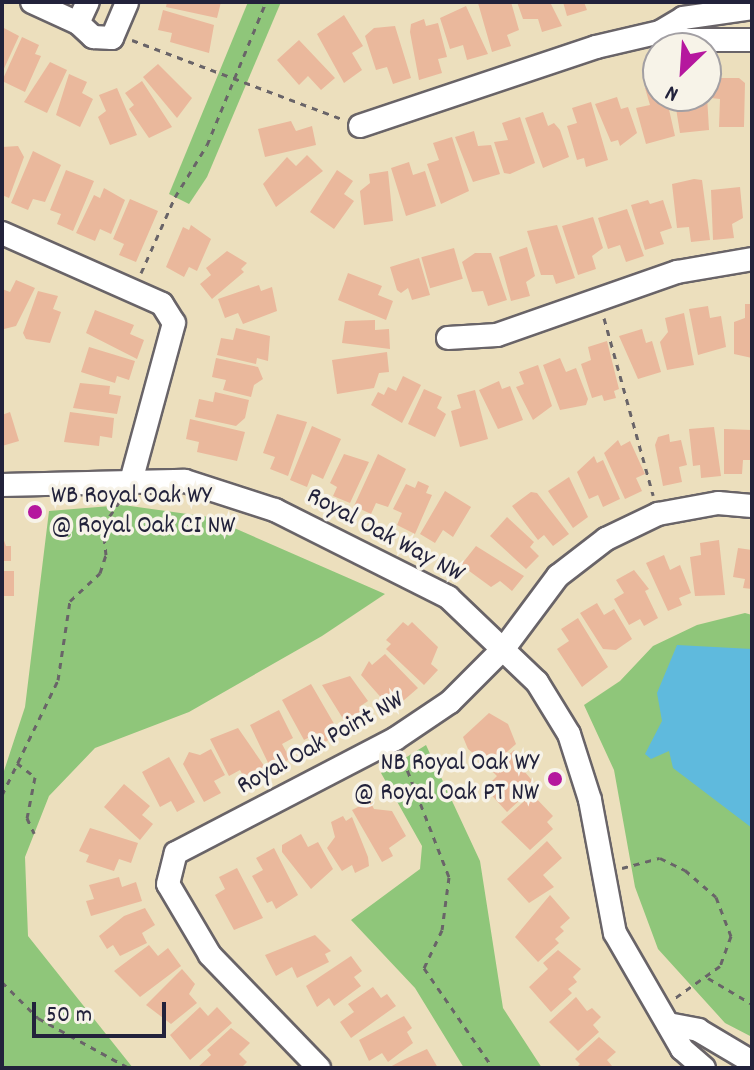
<!DOCTYPE html>
<style>
body{margin:0}
#map{position:relative;width:754px;height:1070px;overflow:hidden;background:#ecdfbd;font-family:Dekko,sans-serif}
div>[style]{position:absolute}
[style*='--x']{left:calc(var(--x)*1px);top:calc(var(--y)*1px);width:calc(var(--w)*1px);rotate:calc(var(--a)*1deg)}
.green>*{inset:0;background:#8fc67a}
.water>*{inset:0;background:#5fbadd}
.building>*{inset:0;background:#eab89c;transform-origin:0 0}
.path>*{height:3px;margin-top:-1.5px;transform-origin:0;background:repeating-linear-gradient(90deg,#696468 0 6px,transparent 0 12px)}
.roads{filter:drop-shadow(2px 0 #696468) drop-shadow(-2px 0 #696468) drop-shadow(0 2px #696468) drop-shadow(0 -2px #696468)}
.minor>*{height:22px;margin:-11px;padding:0 11px;transform-origin:11px;border-radius:11px;background:#fff}
.dots>*{width:22px;height:22px;translate:-50% -50%;box-sizing:border-box;border:4px solid #f7f3e8;border-radius:50%}
span{translate:-50% -50%;white-space:nowrap;text-align:center;line-height:1.15;-webkit-text-stroke:7px #f7f3e8;paint-order:stroke}
.poi-label{font-size:26px;color:#22223b}
.left{translate:0 -50%;text-align:left}
.right{translate:-100% -50%;text-align:right}
.street-label{font-size:26px;color:#22223b}
.frame{position:absolute;inset:0;border:4px solid #22223b;pointer-events:none}
.north{position:absolute;left:642px;top:32px;width:80px;height:80px;box-sizing:border-box;background:#f7f3e8;border:2px solid #a29fa3;border-radius:50%;rotate:205deg;font-size:22px;font-weight:700;line-height:32px;text-align:center;color:#22223b}
.north::after{content:'';display:block;margin:auto;width:28px;height:36px;background:#b5179e;clip-path:polygon(50% 0,100% 100%,50% 72%,0 100%)}
.scale{position:absolute;left:32px;top:1002px;width:134px;height:36px;box-sizing:border-box;border:4px solid #22223b;border-top:0;padding-left:10px;font-size:24px;line-height:28px;white-space:nowrap;color:#22223b;-webkit-text-stroke:6px #f7f3e8;paint-order:stroke}
</style>
<div id="map">
<div class="green">
<i style="clip-path:polygon(248px 2px,281px 2px,207px 177px,189px 204px,169px 194px)"></i>
<i style="clip-path:polygon(123px 505px,209px 517px,385px 594px,322px 636px,189px 712px,95px 748px,49px 796px,25px 857px,28px 936px,133px 1068px,2px 1068px,2px 777px,25px 707px,49px 511px)"></i>
<i style="clip-path:polygon(745px 613px,752px 615px,752px 1037px,725px 1023px,658px 949px,635px 887px,614px 770px,584px 705px,620px 681px,653px 646px,697px 625px)"></i>
<i style="clip-path:polygon(426px 745px,480px 861px,503px 1008px,542px 1068px,464px 1068px,415px 988px,351px 920px,420px 869px,422px 846px,381px 773px)"></i>
</div>
<div class="water">
<i style="clip-path:polygon(677px 645px,752px 649px,752px 828px,673px 768px,669px 751px,651px 759px,645px 754px,662px 721px,657px 693px)"></i>
</div>
<div class="building">
<i style="clip-path:polygon(167px 2px,221px 2px,217px 18px,166px 7px)"></i>
<i style="clip-path:polygon(511px 2px,519px 30px,507px 35px,511px 46px,492px 52px,478px 3px)"></i>
<i style="clip-path:polygon(517px 2px,550px 2px,562px 26px,542px 32px,538px 19px,523px 19px)"></i>
<i style="clip-path:polygon(563px 2px,584px 2px,587px 10px,567px 16px)"></i>
<i style="clip-path:polygon(466px 6px,488px 54px,467px 60px,463px 45px,450px 49px,440px 18px)"></i>
<i style="clip-path:polygon(163px 10px,214px 25px,209px 53px,170px 42px,172px 33px,158px 30px)"></i>
<i style="clip-path:polygon(344px 15px,363px 46px,352px 53px,362px 70px,344px 83px,317px 34px)"></i>
<i style="clip-path:polygon(424px 19px,426px 26px,438px 23px,447px 57px,438px 59px,442px 73px,419px 80px,410px 32px,411px 24px)"></i>
<i style="clip-path:polygon(395px 26px,411px 78px,393px 84px,387px 67px,376px 70px,365px 36px,374px 28px)"></i>
<i style="clip-path:polygon(2px 27px,19px 36px,2px 73px)"></i>
<i style="clip-path:polygon(22px 37px,39px 45px,35px 54px,41px 56px,25px 92px,2px 81px)"></i>
<i style="clip-path:polygon(299px 40px,335px 78px,321px 90px,308px 76px,299px 85px,277px 60px)"></i>
<i style="clip-path:polygon(50px 62px,67px 70px,47px 113px,24px 102px)"></i>
<i style="clip-path:polygon(158px 64px,192px 98px,177px 118px,143px 77px)"></i>
<i style="clip-path:polygon(69px 74px,87px 82px,82px 93px,93px 99px,80px 127px,56px 115px)"></i>
<i style="clip-path:polygon(711px 78px,739px 78px,745px 83px,744px 127px,719px 127px,720px 99px,711px 98px)"></i>
<i style="clip-path:polygon(142px 81px,172px 127px,149px 138px,129px 109px,134px 105px,125px 93px)"></i>
<i style="clip-path:polygon(658px 85px,658px 96px,666px 96px,675px 136px,646px 144px,636px 108px,650px 105px,645px 88px)"></i>
<i style="clip-path:polygon(117px 88px,137px 135px,110px 145px,98px 117px,106px 111px,99px 95px)"></i>
<i style="clip-path:polygon(674px 96px,707px 96px,709px 130px,680px 133px)"></i>
<i style="clip-path:polygon(617px 97px,621px 109px,628px 107px,637px 133px,620px 146px,618px 140px,611px 142px,595px 104px)"></i>
<i style="clip-path:polygon(591px 102px,608px 160px,586px 167px,584px 158px,577px 160px,567px 126px,577px 123px,572px 108px)"></i>
<i style="clip-path:polygon(543px 112px,548px 126px,554px 123px,560px 130px,569px 157px,543px 168px,525px 118px)"></i>
<i style="clip-path:polygon(520px 117px,535px 163px,510px 174px,504px 173px,494px 142px,508px 140px,502px 123px)"></i>
<i style="clip-path:polygon(291px 121px,296px 131px,312px 126px,316px 145px,265px 157px,258px 129px)"></i>
<i style="clip-path:polygon(474px 131px,478px 146px,491px 145px,500px 174px,473px 182px,455px 137px)"></i>
<i style="clip-path:polygon(452px 137px,469px 191px,441px 204px,427px 164px,439px 160px,433px 143px)"></i>
<i style="clip-path:polygon(18px 146px,24px 157px,9px 198px,2px 195px,2px 147px)"></i>
<i style="clip-path:polygon(33px 151px,61px 165px,45px 202px,33px 199px,28px 210px,11px 203px)"></i>
<i style="clip-path:polygon(307px 155px,323px 171px,276px 207px,263px 184px,287px 157px,296px 166px)"></i>
<i style="clip-path:polygon(409px 162px,413px 175px,425px 171px,436px 206px,406px 216px,391px 168px)"></i>
<i style="clip-path:polygon(66px 170px,94px 181px,73px 231px,57px 224px,61px 214px,50px 210px)"></i>
<i style="clip-path:polygon(337px 170px,353px 181px,344px 194px,354px 201px,334px 229px,310px 212px)"></i>
<i style="clip-path:polygon(388px 171px,393px 221px,364px 225px,360px 191px,370px 183px,369px 174px)"></i>
<i style="clip-path:polygon(694px 179px,702px 180px,710px 240px,691px 242px,689px 227px,677px 228px,672px 184px)"></i>
<i style="clip-path:polygon(740px 187px,743px 218px,732px 224px,734px 238px,713px 240px,711px 190px)"></i>
<i style="clip-path:polygon(104px 188px,125px 200px,111px 234px,100px 229px,95px 241px,76px 233px,94px 195px,100px 198px)"></i>
<i style="clip-path:polygon(130px 199px,158px 211px,136px 262px,119px 255px,124px 244px,113px 239px)"></i>
<i style="clip-path:polygon(648px 200px,650px 204px,663px 200px,672px 228px,660px 232px,664px 244px,645px 250px,631px 205px)"></i>
<i style="clip-path:polygon(627px 209px,644px 256px,626px 262px,620px 245px,608px 249px,598px 218px)"></i>
<i style="clip-path:polygon(593px 217px,603px 248px,592px 256px,596px 269px,578px 275px,562px 226px)"></i>
<i style="clip-path:polygon(191px 225px,211px 239px,197px 271px,189px 267px,184px 277px,166px 267px,183px 227px,189px 230px)"></i>
<i style="clip-path:polygon(557px 225px,575px 278px,556px 284px,553px 275px,541px 275px,527px 231px)"></i>
<i style="clip-path:polygon(527px 247px,535px 276px,526px 282px,530px 296px,511px 301px,499px 257px)"></i>
<i style="left:454px;top:248px;width:32px;height:34px;rotate:74deg"></i>
<i style="clip-path:polygon(227px 251px,247px 263px,241px 269px,244px 272px,212px 299px,200px 284px,211px 275px,206px 268px)"></i>
<i style="clip-path:polygon(475px 253px,491px 253px,507px 300px,488px 306px,483px 291px,472px 292px,462px 262px)"></i>
<i style="clip-path:polygon(419px 258px,430px 295px,412px 300px,408px 288px,401px 293px,397px 290px,390px 267px)"></i>
<i style="clip-path:polygon(348px 273px,382px 286px,378px 295px,393px 301px,386px 320px,338px 300px)"></i>
<i style="clip-path:polygon(16px 280px,35px 288px,16px 326px,4px 329px,2px 289px,10px 292px)"></i>
<i style="clip-path:polygon(259px 285px,261px 291px,272px 287px,277px 311px,243px 324px,238px 313px,225px 318px,218px 299px)"></i>
<i style="clip-path:polygon(38px 291px,58px 296px,53px 309px,61px 312px,50px 343px,26px 339px,23px 333px)"></i>
<i style="clip-path:polygon(745px 304px,752px 304px,752px 358px,734px 354px,734px 322px,745px 318px)"></i>
<i style="clip-path:polygon(708px 306px,710px 318px,721px 316px,726px 347px,698px 355px,689px 309px)"></i>
<i style="clip-path:polygon(95px 310px,134px 325px,130px 334px,144px 340px,137px 359px,86px 333px)"></i>
<i style="clip-path:polygon(684px 313px,694px 365px,667px 370px,660px 342px,668px 332px,665px 318px)"></i>
<i style="clip-path:polygon(375px 320px,375px 330px,389px 329px,390px 349px,342px 343px,345px 321px)"></i>
<i style="clip-path:polygon(236px 328px,270px 336px,268px 361px,257px 358px,256px 364px,217px 355px,221px 338px,233px 340px)"></i>
<i style="clip-path:polygon(642px 329px,646px 343px,652px 341px,661px 372px,638px 379px,619px 336px)"></i>
<i style="clip-path:polygon(607px 341px,619px 389px,614px 391px,616px 398px,604px 401px,602px 395px,592px 398px,581px 364px,591px 360px,588px 347px)"></i>
<i style="clip-path:polygon(89px 347px,135px 361px,129px 380px,117px 376px,115px 383px,81px 372px)"></i>
<i style="clip-path:polygon(387px 352px,389px 372px,379px 373px,374px 388px,337px 394px,332px 360px)"></i>
<i style="clip-path:polygon(216px 358px,258px 367px,263px 379px,254px 385px,251px 397px,223px 390px,226px 380px,212px 377px)"></i>
<i style="clip-path:polygon(560px 358px,566px 372px,576px 368px,588px 399px,586px 405px,560px 410px,543px 365px)"></i>
<i style="clip-path:polygon(538px 365px,552px 406px,533px 420px,516px 387px,524px 384px,519px 372px)"></i>
<i style="clip-path:polygon(403px 376px,421px 385px,402px 423px,371px 405px,378px 392px,384px 395px,388px 387px,396px 391px)"></i>
<i style="clip-path:polygon(499px 381px,502px 389px,510px 386px,523px 420px,498px 429px,479px 390px)"></i>
<i style="clip-path:polygon(80px 383px,110px 386px,109px 394px,121px 396px,117px 414px,73px 408px)"></i>
<i style="clip-path:polygon(424px 389px,442px 397px,437px 408px,446px 414px,435px 437px,408px 424px)"></i>
<i style="clip-path:polygon(475px 390px,488px 439px,460px 447px,451px 411px,461px 408px,457px 395px)"></i>
<i style="clip-path:polygon(215px 392px,249px 400px,245px 418px,236px 426px,195px 417px,199px 399px,213px 402px)"></i>
<i style="clip-path:polygon(10px 412px,19px 441px,2px 446px,2px 415px)"></i>
<i style="clip-path:polygon(70px 412px,114px 418px,112px 438px,100px 436px,99px 446px,64px 442px)"></i>
<i style="clip-path:polygon(277px 414px,307px 422px,288px 476px,270px 469px,275px 457px,263px 453px)"></i>
<i style="clip-path:polygon(190px 419px,245px 432px,237px 461px,197px 452px,199px 442px,186px 439px)"></i>
<i style="clip-path:polygon(312px 426px,341px 439px,323px 479px,312px 474px,307px 487px,290px 480px)"></i>
<i style="clip-path:polygon(714px 427px,721px 476px,701px 478px,700px 465px,693px 466px,689px 429px)"></i>
<i style="clip-path:polygon(724px 429px,752px 430px,752px 460px,743px 460px,742px 474px,724px 474px)"></i>
<i style="clip-path:polygon(669px 434px,670px 442px,681px 440px,687px 465px,679px 467px,682px 482px,663px 486px,655px 445px,658px 437px)"></i>
<i style="clip-path:polygon(618px 440px,621px 446px,630px 441px,645px 474px,636px 478px,642px 491px,625px 499px,604px 453px)"></i>
<i style="clip-path:polygon(344px 454px,369px 462px,350px 503px,333px 496px,337px 487px,330px 483px)"></i>
<i style="clip-path:polygon(378px 454px,406px 469px,388px 507px,376px 503px,371px 514px,354px 506px)"></i>
<i style="clip-path:polygon(594px 456px,597px 463px,603px 460px,620px 499px,603px 507px,598px 495px,589px 499px,577px 472px)"></i>
<i style="clip-path:polygon(569px 477px,588px 517px,573px 528px,548px 491px)"></i>
<i style="clip-path:polygon(418px 481px,429px 486px,426px 493px,432px 495px,415px 534px,397px 525px,402px 513px,393px 509px,406px 484px,415px 488px)"></i>
<i style="clip-path:polygon(445px 491px,471px 507px,453px 537px,443px 530px,435px 543px,420px 534px)"></i>
<i style="clip-path:polygon(531px 492px,537px 493px,569px 534px,553px 546px,544px 535px,538px 540px,512px 506px)"></i>
<i style="clip-path:polygon(507px 517px,534px 542px,530px 547px,539px 556px,526px 569px,490px 536px)"></i>
<i style="clip-path:polygon(2px 535px,6px 546px,11px 546px,11px 561px,2px 561px)"></i>
<i style="clip-path:polygon(719px 540px,725px 595px,695px 596px,690px 557px,701px 555px,700px 543px)"></i>
<i style="clip-path:polygon(476px 546px,524px 576px,512px 591px,500px 581px,491px 587px,461px 565px)"></i>
<i style="clip-path:polygon(738px 548px,752px 550px,752px 589px,743px 588px,745px 579px,733px 577px)"></i>
<i style="clip-path:polygon(664px 555px,670px 570px,680px 565px,691px 593px,679px 598px,682px 605px,668px 611px,646px 563px)"></i>
<i style="clip-path:polygon(634px 570px,649px 589px,645px 591px,658px 618px,644px 626px,640px 619px,629px 625px,614px 599px,624px 593px,616px 580px)"></i>
<i style="left:2px;top:571px;width:12px;height:25px"></i>
<i style="clip-path:polygon(597px 603px,604px 615px,614px 609px,632px 639px,616px 650px,603px 649px,580px 613px)"></i>
<i style="clip-path:polygon(578px 618px,608px 667px,582px 687px,557px 649px,569px 641px,561px 629px)"></i>
<i style="clip-path:polygon(403px 622px,408px 626px,412px 622px,438px 647px,431px 664px,438px 670px,424px 685px,386px 649px,391px 644px,386px 640px)"></i>
<i style="clip-path:polygon(385px 654px,418px 688px,403px 701px,396px 693px,385px 702px,361px 675px,369px 661px,372px 665px)"></i>
<i style="clip-path:polygon(350px 676px,368px 701px,359px 707px,367px 720px,350px 730px,322px 685px)"></i>
<i style="clip-path:polygon(311px 684px,340px 734px,321px 744px,317px 733px,304px 740px,282px 700px)"></i>
<i style="clip-path:polygon(279px 710px,293px 738px,282px 744px,290px 759px,271px 769px,250px 725px)"></i>
<i style="clip-path:polygon(489px 713px,508px 724px,516px 744px,490px 767px,468px 749px,463px 737px)"></i>
<i style="clip-path:polygon(238px 728px,267px 770px,246px 781px,240px 770px,229px 776px,210px 739px)"></i>
<i style="clip-path:polygon(211px 749px,225px 775px,214px 781px,221px 793px,204px 802px,183px 764px,189px 752px,200px 755px)"></i>
<i style="clip-path:polygon(514px 750px,529px 766px,524px 771px,536px 785px,507px 812px,485px 788px,497px 776px,492px 771px)"></i>
<i style="clip-path:polygon(169px 757px,195px 802px,177px 812px,171px 801px,160px 807px,142px 772px)"></i>
<i style="clip-path:polygon(124px 784px,150px 806px,142px 815px,153px 824px,140px 840px,104px 807px)"></i>
<i style="clip-path:polygon(532px 794px,553px 816px,547px 822px,553px 829px,530px 850px,501px 822px)"></i>
<i style="clip-path:polygon(370px 801px,374px 809px,392px 811px,406px 836px,389px 848px,393px 856px,382px 862px,352px 810px)"></i>
<i style="clip-path:polygon(343px 816px,346px 821px,352px 817px,368px 857px,369px 866px,355px 873px,352px 865px,342px 871px,327px 848px,335px 837px,331px 822px)"></i>
<i style="clip-path:polygon(90px 828px,138px 843px,131px 863px,119px 859px,114px 871px,86px 862px,89px 855px,79px 851px)"></i>
<i style="clip-path:polygon(301px 834px,308px 847px,318px 842px,333px 869px,311px 889px,282px 852px,282px 845px)"></i>
<i style="clip-path:polygon(547px 841px,562px 858px,543px 875px,554px 887px,529px 903px,507px 879px)"></i>
<i style="clip-path:polygon(274px 848px,298px 895px,276px 909px,272px 901px,267px 903px,252px 876px,263px 870px,256px 858px)"></i>
<i style="clip-path:polygon(237px 868px,263px 918px,234px 930px,215px 895px,225px 889px,219px 877px)"></i>
<i style="clip-path:polygon(119px 877px,122px 887px,136px 882px,142px 901px,91px 916px,86px 901px,94px 899px,89px 885px)"></i>
<i style="clip-path:polygon(550px 895px,570px 918px,560px 927px,564px 931px,555px 939px,559px 943px,538px 962px,515px 937px)"></i>
<i style="clip-path:polygon(145px 908px,155px 925px,142px 933px,147px 943px,120px 956px,113px 945px,107px 949px,99px 936px,124px 916px)"></i>
<i style="clip-path:polygon(315px 935px,331px 951px,325px 954px,329px 962px,297px 978px,292px 967px,276px 976px,265px 955px)"></i>
<i style="clip-path:polygon(149px 945px,158px 956px,168px 948px,181px 966px,140px 997px,114px 971px)"></i>
<i style="clip-path:polygon(558px 950px,581px 969px,573px 977px,577px 982px,568px 989px,572px 993px,551px 1012px,529px 987px,548px 969px,543px 963px)"></i>
<i style="clip-path:polygon(351px 956px,362px 971px,354px 977px,361px 986px,334px 1006px,329px 998px,317px 1007px,306px 986px)"></i>
<i style="clip-path:polygon(182px 969px,195px 984px,189px 994px,197px 1003px,171px 1024px,146px 1005px)"></i>
<i style="clip-path:polygon(373px 987px,381px 998px,387px 994px,396px 1006px,351px 1038px,340px 1022px,354px 1012px,348px 1004px)"></i>
<i style="clip-path:polygon(576px 997px,587px 1011px,592px 1008px,601px 1017px,593px 1025px,599px 1032px,578px 1051px,549px 1022px)"></i>
<i style="clip-path:polygon(200px 1007px,208px 1016px,217px 1007px,232px 1023px,190px 1060px,170px 1035px)"></i>
<i style="clip-path:polygon(404px 1016px,412px 1028px,407px 1032px,413px 1043px,388px 1062px,382px 1053px,369px 1061px,359px 1040px)"></i>
<i style="clip-path:polygon(231px 1028px,250px 1043px,239px 1054px,247px 1062px,241px 1068px,197px 1068px,211px 1055px,207px 1050px)"></i>
<i style="clip-path:polygon(599px 1037px,616px 1052px,607px 1060px,612px 1066px,576px 1068px,580px 1064px,575px 1059px)"></i>
<i style="clip-path:polygon(427px 1049px,438px 1068px,388px 1068px,403px 1060px)"></i>
</div>
<div class="path">
<i style="--x:132;--y:40;--w:224;--a:20.6"></i>
<i style="--x:141;--y:273;--w:83;--a:-65.9"></i>
<i style="--x:175;--y:197;--w:61;--a:-58.4"></i>
<i style="--x:207;--y:145;--w:155;--a:-67.6"></i>
<i style="--x:604;--y:318;--w:184;--a:74.5"></i>
<i style="--x:403;--y:759;--w:127;--a:68.7"></i>
<i style="--x:449;--y:877;--w:53;--a:97.5"></i>
<i style="--x:442;--y:930;--w:42;--a:115.3"></i>
<i style="--x:424;--y:968;--w:121;--a:55.4"></i>
<i style="--x:17;--y:763;--w:23;--a:38"></i>
<i style="--x:35;--y:777;--w:42;--a:101"></i>
<i style="--x:27;--y:818;--w:17;--a:65"></i>
<i style="--x:2;--y:795;--w:128;--a:-64"></i>
<i style="--x:58;--y:680;--w:80;--a:-81.4"></i>
<i style="--x:70;--y:601;--w:41;--a:-43"></i>
<i style="--x:100;--y:573;--w:19;--a:-72"></i>
<i style="--x:106;--y:555;--w:29;--a:-96"></i>
<i style="--x:103;--y:526;--w:30;--a:-56"></i>
<i style="--x:622;--y:868;--w:39;--a:-15"></i>
<i style="--x:660;--y:858;--w:28;--a:26"></i>
<i style="--x:685;--y:870;--w:41;--a:41.1"></i>
<i style="--x:716;--y:897;--w:42;--a:69"></i>
<i style="--x:731;--y:936;--w:32;--a:110"></i>
<i style="--x:720;--y:966;--w:55;--a:144.6"></i>
<i style="--x:752;--y:960;--w:1;--a:90"></i>
<i style="--x:708;--y:978;--w:51;--a:30.6"></i>
<i style="--x:2;--y:982;--w:51;--a:45"></i>
<i style="--x:38;--y:1018;--w:104;--a:28.8"></i>
</div>
<div class="roads">
<div class="minor">
<i style="--x:32;--y:2;--w:51;--a:24.5"></i>
<i style="--x:78;--y:23;--w:21;--a:43"></i>
<i style="--x:93;--y:37;--w:19;--a:3"></i>
<i style="--x:112;--y:38;--w:39;--a:-67"></i>
<i style="--x:78;--y:23;--w:23;--a:-65"></i>
<i style="--x:660;--y:32;--w:25;--a:18"></i>
<i style="--x:684;--y:40;--w:68;--a:0"></i>
<i style="--x:360;--y:126;--w:249;--a:-18.5"></i>
<i style="--x:596;--y:47;--w:66;--a:-13.2"></i>
<i style="--x:660;--y:32;--w:27;--a:-31"></i>
<i style="--x:683;--y:18;--w:70;--a:-8.2"></i>
<i style="--x:2;--y:233;--w:175;--a:23.9"></i>
<i style="--x:162;--y:304;--w:22;--a:58"></i>
<i style="--x:174;--y:323;--w:164;--a:105.2"></i>
<i style="--x:448;--y:338;--w:49;--a:-3.5"></i>
<i style="--x:497;--y:335;--w:191;--a:-19.3"></i>
<i style="--x:677;--y:272;--w:76;--a:-9.8"></i>
<i style="--x:2;--y:485;--w:183;--a:-1.3"></i>
<i style="--x:185;--y:481;--w:95;--a:17.9"></i>
<i style="--x:275;--y:510;--w:194;--a:26.7"></i>
<i style="--x:448;--y:597;--w:123;--a:43.7"></i>
<i style="--x:537;--y:682;--w:61;--a:58.4"></i>
<i style="--x:569;--y:734;--w:69;--a:72.3"></i>
<i style="--x:590;--y:800;--w:135;--a:79.4"></i>
<i style="--x:615;--y:933;--w:134;--a:60"></i>
<i style="--x:682;--y:1049;--w:29;--a:41"></i>
<i style="--x:668;--y:1024;--w:31;--a:11"></i>
<i style="--x:698;--y:1030;--w:63;--a:30.7"></i>
<i style="--x:319;--y:1068;--w:157;--a:-134"></i>
<i style="--x:210;--y:955;--w:82;--a:-120.6"></i>
<i style="--x:168;--y:884;--w:32;--a:-76"></i>
<i style="--x:176;--y:853;--w:247;--a:-27.5"></i>
<i style="--x:395;--y:739;--w:66;--a:-33.9"></i>
<i style="--x:450;--y:702;--w:78;--a:-45"></i>
<i style="--x:505;--y:647;--w:89;--a:-53.3"></i>
<i style="--x:558;--y:576;--w:61;--a:-37.6"></i>
<i style="--x:606;--y:539;--w:58;--a:-25.7"></i>
<i style="--x:658;--y:514;--w:61;--a:-10.4"></i>
<i style="--x:718;--y:503;--w:34;--a:5"></i>
</div>
</div>
<div class="dots">
<i style="left:35px;top:512px;background:#b5179e"></i>
<i style="left:555px;top:779px;background:#b5179e"></i>
</div>
<div class="poi-label">
<span class="left" style="left:51px;top:512px">WB Royal Oak WY<br>@ Royal Oak CI NW</span>
<span class="right" style="left:539px;top:779px">NB Royal Oak WY<br>@ Royal Oak PT NW</span>
</div>
<div class="street-label">
<span style="left:385px;top:536px;rotate:28deg">Royal Oak Way NW</span>
<span style="left:321px;top:744px;rotate:-29deg">Royal Oak Point NW</span>
</div>
<div class="frame"></div>
<div class="north">N</div>
<div class="scale">50 m</div>
</div>
